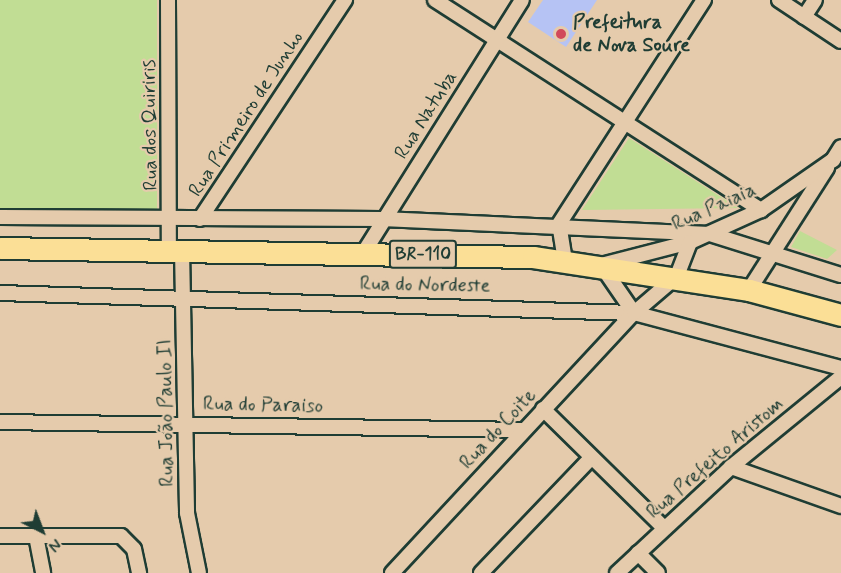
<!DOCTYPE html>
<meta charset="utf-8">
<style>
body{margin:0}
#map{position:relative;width:841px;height:573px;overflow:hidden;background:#e5cbac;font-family:Mynerve,sans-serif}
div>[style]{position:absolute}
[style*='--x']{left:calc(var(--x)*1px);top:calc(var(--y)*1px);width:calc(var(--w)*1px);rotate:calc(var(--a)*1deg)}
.green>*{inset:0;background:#c1dd94;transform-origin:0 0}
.building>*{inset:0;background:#b6c3f4}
.roads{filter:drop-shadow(2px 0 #1f3d34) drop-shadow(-2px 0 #1f3d34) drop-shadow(0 2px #1f3d34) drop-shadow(0 -2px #1f3d34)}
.street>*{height:14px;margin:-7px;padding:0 7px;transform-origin:7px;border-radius:7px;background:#e5cbac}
.primary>*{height:21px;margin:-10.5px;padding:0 10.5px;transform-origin:10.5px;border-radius:10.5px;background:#fbdf96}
.dots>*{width:16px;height:16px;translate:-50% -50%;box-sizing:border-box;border:3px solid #e5cbac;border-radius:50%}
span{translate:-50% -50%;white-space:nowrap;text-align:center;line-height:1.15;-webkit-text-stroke:4.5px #e5cbac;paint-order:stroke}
.shield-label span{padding:2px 4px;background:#e5cbac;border:2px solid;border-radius:4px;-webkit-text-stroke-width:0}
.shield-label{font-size:18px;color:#1f3d34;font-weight:700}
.poi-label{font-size:20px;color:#1f3d34;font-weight:700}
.left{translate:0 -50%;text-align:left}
.street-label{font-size:20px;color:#1f3d34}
.north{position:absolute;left:12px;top:501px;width:60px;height:60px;-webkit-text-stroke:4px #e5cbac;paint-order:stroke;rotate:138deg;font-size:16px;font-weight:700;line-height:24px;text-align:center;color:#1f3d34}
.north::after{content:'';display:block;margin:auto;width:21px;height:27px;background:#1f3d34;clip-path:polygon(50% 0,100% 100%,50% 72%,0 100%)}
</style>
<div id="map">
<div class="green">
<i style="left:0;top:0;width:157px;height:211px"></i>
<i style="clip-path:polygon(629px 138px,738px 208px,582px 210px)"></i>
<i style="clip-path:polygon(800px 231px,837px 250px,827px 259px,791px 247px)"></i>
</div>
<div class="building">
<i style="clip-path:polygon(543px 0,597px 0,566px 47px,528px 22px)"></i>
</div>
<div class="roads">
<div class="street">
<i style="--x:168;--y:0;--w:250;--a:89.8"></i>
<i style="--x:435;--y:0;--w:388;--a:32.8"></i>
<i style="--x:779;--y:0;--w:74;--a:33.5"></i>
<i style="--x:804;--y:17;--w:20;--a:-57"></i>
<i style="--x:0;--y:217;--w:382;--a:0.3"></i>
<i style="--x:382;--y:219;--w:328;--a:2.6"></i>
<i style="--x:710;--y:234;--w:137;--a:17.4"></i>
<i style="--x:200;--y:219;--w:263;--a:-56.5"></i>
<i style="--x:182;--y:250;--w:263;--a:88.9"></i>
<i style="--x:187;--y:513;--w:61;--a:78.7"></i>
<i style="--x:364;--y:252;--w:297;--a:-57.9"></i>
<i style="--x:565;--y:261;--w:37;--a:-99"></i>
<i style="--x:559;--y:224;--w:267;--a:-57.1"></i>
<i style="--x:749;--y:290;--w:145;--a:-57.4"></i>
<i style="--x:0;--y:293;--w:634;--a:1.81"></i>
<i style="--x:634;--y:313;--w:214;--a:14.9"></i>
<i style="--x:634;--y:313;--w:58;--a:-124.5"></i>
<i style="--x:601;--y:265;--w:92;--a:-14.5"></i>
<i style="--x:690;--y:242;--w:78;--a:-24.3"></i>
<i style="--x:761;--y:210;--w:88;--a:-34.8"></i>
<i style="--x:833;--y:160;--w:15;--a:-58"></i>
<i style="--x:543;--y:409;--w:168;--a:44.5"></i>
<i style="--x:0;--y:422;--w:524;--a:0.87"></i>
<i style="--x:731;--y:467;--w:117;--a:19.5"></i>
<i style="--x:0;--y:536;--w:121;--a:0"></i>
<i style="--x:121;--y:536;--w:18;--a:45"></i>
<i style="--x:134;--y:549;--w:25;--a:78"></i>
<i style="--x:36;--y:536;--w:38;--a:79"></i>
<i style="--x:638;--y:553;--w:28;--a:45"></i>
<i style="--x:392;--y:573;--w:355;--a:-47.1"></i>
<i style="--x:634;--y:313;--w:57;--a:-40.7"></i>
<i style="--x:677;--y:276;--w:36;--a:-69"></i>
<i style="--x:481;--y:573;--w:159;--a:-46.3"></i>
<i style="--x:617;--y:573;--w:156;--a:-42.9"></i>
<i style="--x:731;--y:467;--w:142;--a:-39.3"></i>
</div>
<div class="primary">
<i style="--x:0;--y:248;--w:533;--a:0.97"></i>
<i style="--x:533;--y:257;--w:219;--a:8.7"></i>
<i style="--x:749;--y:290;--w:95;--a:15.2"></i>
</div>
</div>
<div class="dots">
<i style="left:561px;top:34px;background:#d1495b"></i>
</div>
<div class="shield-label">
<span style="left:423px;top:254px">BR-110</span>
</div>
<div class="poi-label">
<span class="left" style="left:573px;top:34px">Prefeitura<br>de Nova Soure</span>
</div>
<div class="street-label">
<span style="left:246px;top:114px;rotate:-57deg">Rua Primeiro de Junho</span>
<span style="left:426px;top:115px;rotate:-58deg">Rua Natuba</span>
<span style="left:150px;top:125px;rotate:-91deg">Rua dos Quiriris</span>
<span style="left:714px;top:207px;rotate:-24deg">Rua Paiaia</span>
<span style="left:425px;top:285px;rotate:1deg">Rua do Nordeste</span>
<span style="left:263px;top:405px;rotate:1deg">Rua do Paraiso</span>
<span style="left:166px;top:413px;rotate:-91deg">Rua João Paulo II</span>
<span style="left:498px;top:429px;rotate:-47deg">Rua do Coite</span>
<span style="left:715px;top:458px;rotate:-41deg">Rua Prefeito Aristom</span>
</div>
<div class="north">N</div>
</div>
